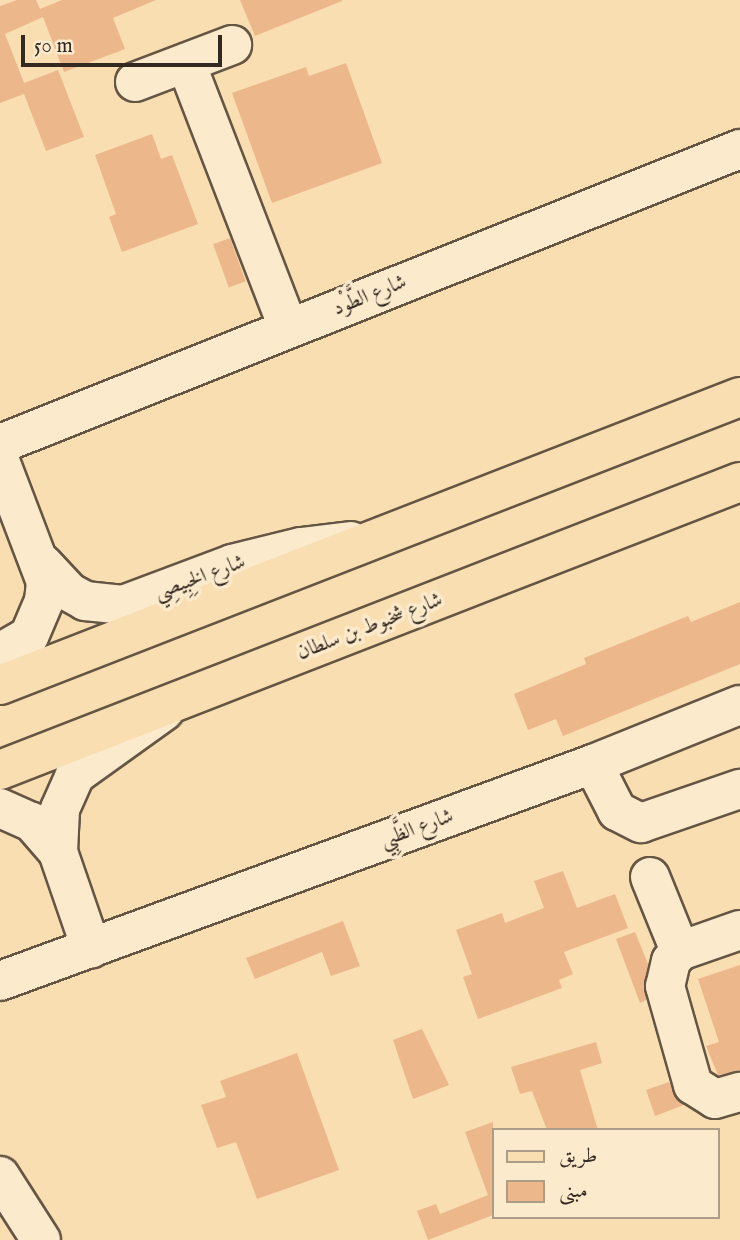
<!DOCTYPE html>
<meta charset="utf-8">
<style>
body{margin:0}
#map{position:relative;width:740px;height:1240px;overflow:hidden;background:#f9deb1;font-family:"IM FELL English",Amiri,serif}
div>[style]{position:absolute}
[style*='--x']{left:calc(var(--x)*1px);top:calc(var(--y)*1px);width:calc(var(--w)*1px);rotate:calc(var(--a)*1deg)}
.building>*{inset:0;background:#edb78c;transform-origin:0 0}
.roads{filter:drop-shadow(2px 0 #655644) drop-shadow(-2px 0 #655644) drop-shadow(0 2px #655644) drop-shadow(0 -2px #655644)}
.minor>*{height:38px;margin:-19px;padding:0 19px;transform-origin:19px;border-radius:19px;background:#fbeacc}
.major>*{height:38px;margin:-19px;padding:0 19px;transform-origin:19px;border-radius:19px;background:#f9deb1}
span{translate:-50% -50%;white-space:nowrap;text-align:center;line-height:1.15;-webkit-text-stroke:7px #fbeacc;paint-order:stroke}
.street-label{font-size:21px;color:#342920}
.legend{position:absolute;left:492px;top:1128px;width:228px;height:91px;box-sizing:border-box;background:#fbeacc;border:2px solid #ab9d87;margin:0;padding:9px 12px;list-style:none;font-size:21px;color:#342920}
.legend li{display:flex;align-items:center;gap:14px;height:35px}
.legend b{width:35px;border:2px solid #ab9d87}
.scale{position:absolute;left:21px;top:35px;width:201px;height:32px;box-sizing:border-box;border:4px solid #342920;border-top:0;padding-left:9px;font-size:21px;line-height:24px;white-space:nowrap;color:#342920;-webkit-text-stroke:5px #fbeacc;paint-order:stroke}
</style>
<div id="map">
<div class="building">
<i style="clip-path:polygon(17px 0,36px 0,40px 9px,62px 0,156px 0,113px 18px,125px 49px,64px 72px,43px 17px,5px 34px,24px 83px,58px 70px,84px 137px,46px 151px,24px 94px,0 103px,0 6px)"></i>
<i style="clip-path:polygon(240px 0,342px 0,342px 1px,255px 36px)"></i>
<i style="clip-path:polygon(346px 63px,382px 163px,272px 203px,232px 93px,306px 67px,309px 76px)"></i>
<i style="clip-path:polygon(152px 134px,161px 159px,172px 155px,198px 224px,122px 252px,109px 217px,116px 214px,95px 155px)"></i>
<i style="left:230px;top:238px;width:46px;height:18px;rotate:70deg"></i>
<i style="clip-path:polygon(740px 602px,740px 664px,563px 736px,556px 719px,528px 730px,514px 694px,586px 664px,584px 658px,688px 616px,691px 622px)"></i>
<i style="clip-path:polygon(563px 871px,577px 908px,615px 894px,628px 928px,564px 952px,573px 974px,559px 980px,562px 988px,478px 1019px,463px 977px,472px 974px,456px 930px,502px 913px,505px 923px,544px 908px,534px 881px)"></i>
<i style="clip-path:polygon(343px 921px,360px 966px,331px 976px,322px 952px,255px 979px,246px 958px)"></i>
<i style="clip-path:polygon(635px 932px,648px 964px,646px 1000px,640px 1003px,616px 939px)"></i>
<i style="clip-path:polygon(740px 965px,740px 1071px,718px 1075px,706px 1046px,719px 1042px,698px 979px)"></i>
<i style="clip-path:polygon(422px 1029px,449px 1085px,413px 1099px,393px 1040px)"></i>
<i style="clip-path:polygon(596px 1042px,602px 1063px,580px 1070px,598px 1130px,547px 1130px,532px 1091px,520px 1094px,511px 1067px)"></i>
<i style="clip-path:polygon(297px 1053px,339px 1170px,257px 1199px,236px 1142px,217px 1148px,201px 1105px,226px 1097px,220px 1081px)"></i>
<i style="clip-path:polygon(669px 1082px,684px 1105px,655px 1116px,646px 1090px)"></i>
<i style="clip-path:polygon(493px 1122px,493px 1215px,428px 1240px,417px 1211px,436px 1204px,440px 1214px,488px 1195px,465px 1132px)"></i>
</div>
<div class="roads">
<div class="minor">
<i style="--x:186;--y:63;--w:284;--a:68.9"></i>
<i style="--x:135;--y:82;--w:104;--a:-20.9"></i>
<i style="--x:0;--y:444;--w:797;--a:-21.73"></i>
<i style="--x:0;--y:461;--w:129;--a:69.2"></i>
<i style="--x:46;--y:582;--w:19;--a:96"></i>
<i style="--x:44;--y:601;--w:38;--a:113"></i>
<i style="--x:29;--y:636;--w:34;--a:150"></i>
<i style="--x:43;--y:564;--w:38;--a:47"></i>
<i style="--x:69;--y:592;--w:18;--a:29"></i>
<i style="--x:85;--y:601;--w:38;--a:6"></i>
<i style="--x:123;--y:605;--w:116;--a:-20.6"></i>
<i style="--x:232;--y:564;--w:71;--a:-13.8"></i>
<i style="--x:301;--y:547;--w:50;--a:-6.8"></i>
<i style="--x:593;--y:764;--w:53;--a:62.9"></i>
<i style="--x:617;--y:811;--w:27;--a:27"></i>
<i style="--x:641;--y:823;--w:105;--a:-19"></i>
<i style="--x:0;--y:808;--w:35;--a:24"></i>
<i style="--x:32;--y:822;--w:40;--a:49"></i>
<i style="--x:58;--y:852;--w:102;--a:71"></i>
<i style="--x:58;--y:852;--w:43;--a:-87.3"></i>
<i style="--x:60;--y:809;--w:37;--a:-66"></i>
<i style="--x:75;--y:775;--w:110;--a:-35.7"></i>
<i style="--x:650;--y:877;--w:80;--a:67.9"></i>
<i style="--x:740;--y:930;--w:64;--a:160.7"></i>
<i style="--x:680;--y:951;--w:13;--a:132"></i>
<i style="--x:671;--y:961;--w:26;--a:103"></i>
<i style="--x:665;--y:986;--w:103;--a:74.2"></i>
<i style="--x:693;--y:1085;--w:26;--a:32"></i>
<i style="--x:715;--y:1099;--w:26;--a:-16"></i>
<i style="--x:0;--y:981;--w:631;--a:-20.1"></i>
<i style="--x:593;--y:764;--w:158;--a:-21.9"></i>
<i style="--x:0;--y:1176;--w:76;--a:57.4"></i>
</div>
<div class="major">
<i style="--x:0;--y:685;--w:794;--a:-21.27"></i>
<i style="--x:0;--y:770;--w:794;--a:-21.27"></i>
</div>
</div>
<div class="street-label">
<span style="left:370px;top:296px;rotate:-22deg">شارع الطَّوْد</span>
<span style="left:200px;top:578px;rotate:-20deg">شارع الخِبِيصِي</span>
<span style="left:370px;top:627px;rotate:-21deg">شارع شخبوط بن سلطان</span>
<span style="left:417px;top:829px;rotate:-20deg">شارع الظَّبِي</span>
</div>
<ul class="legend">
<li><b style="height:9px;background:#f9deb1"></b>طريق</li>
<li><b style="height:19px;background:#edb78c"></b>مبنى</li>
</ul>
<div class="scale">50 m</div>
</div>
